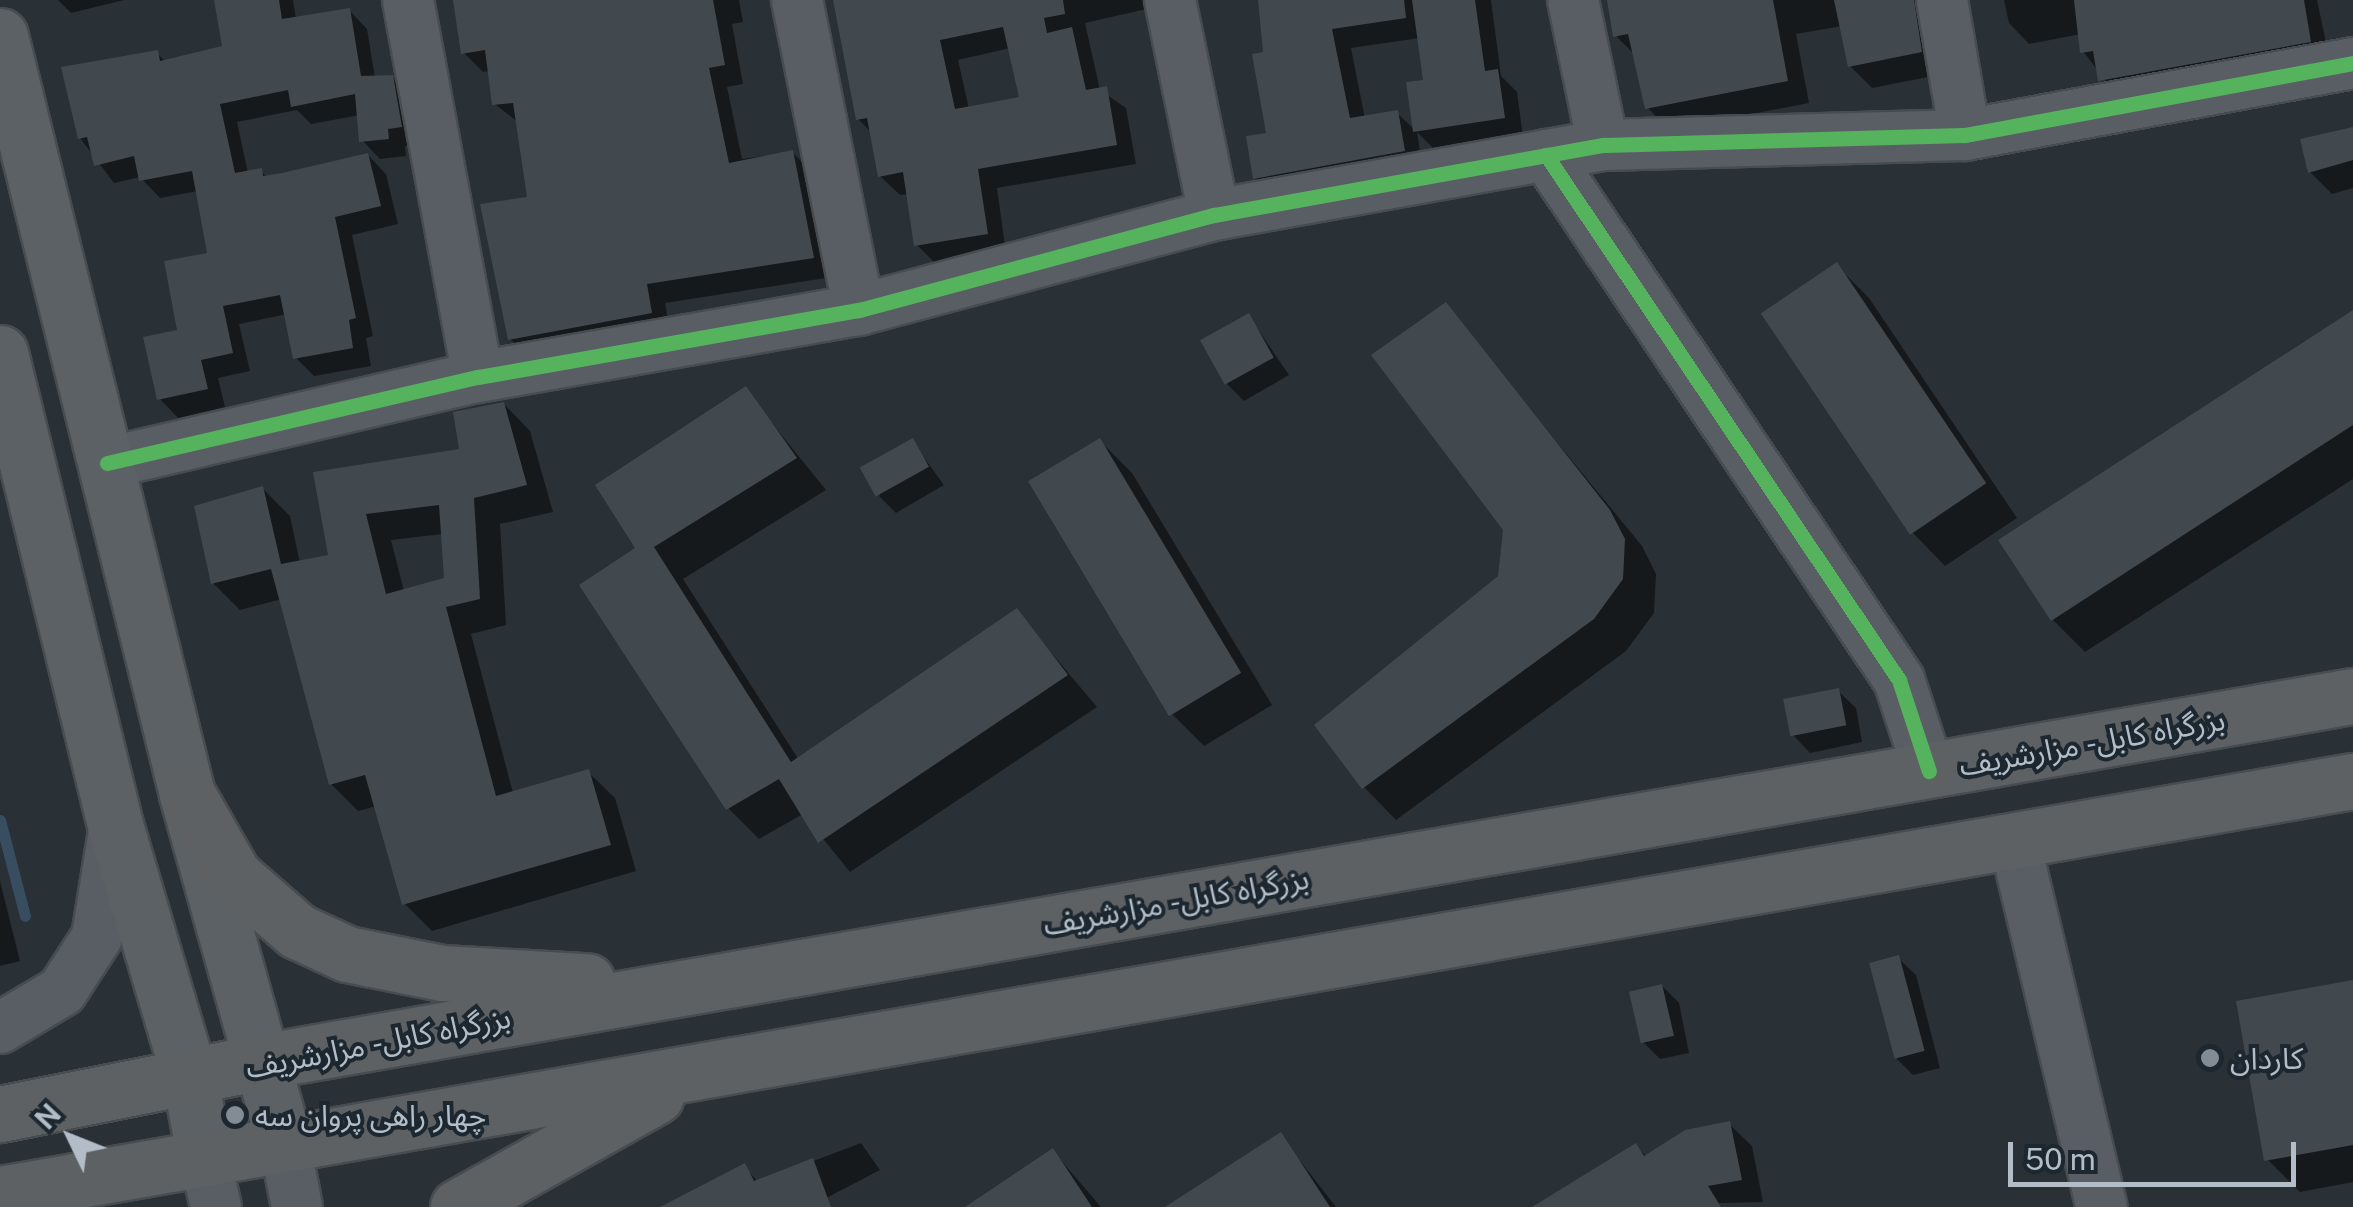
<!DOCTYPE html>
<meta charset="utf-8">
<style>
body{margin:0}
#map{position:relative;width:2353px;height:1207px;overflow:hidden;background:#293036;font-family:"Public Sans","Noto Sans Arabic",sans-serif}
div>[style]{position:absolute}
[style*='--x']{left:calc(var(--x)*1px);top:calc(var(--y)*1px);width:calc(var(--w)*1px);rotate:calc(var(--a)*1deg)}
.shadow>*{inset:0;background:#0007}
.stream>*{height:11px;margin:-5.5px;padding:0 5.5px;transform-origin:5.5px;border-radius:5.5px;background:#384e60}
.building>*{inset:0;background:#42494e;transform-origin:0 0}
.roads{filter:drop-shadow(2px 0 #474c50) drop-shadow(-2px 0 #474c50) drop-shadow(0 2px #474c50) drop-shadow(0 -2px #474c50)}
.minor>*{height:50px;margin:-25px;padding:0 25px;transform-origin:25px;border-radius:25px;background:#585e63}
.major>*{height:55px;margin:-27.5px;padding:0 27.5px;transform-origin:27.5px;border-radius:27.5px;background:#5b6165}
.highway>*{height:55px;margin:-27.5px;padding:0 27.5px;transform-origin:27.5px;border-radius:27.5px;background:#5d6164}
.cycleway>*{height:15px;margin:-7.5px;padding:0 7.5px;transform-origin:7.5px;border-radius:7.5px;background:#56b35d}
.dots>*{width:28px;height:28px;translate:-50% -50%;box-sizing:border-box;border:5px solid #1d2730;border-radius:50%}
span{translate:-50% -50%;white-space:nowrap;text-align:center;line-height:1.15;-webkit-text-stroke:8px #1d2730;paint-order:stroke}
.street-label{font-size:30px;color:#b3bdc7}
.poi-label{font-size:30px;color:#b3bdc7}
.left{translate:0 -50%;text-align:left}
.north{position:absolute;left:20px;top:1087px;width:100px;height:100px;-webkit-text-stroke:8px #1d2730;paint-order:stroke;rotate:313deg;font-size:28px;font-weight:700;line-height:40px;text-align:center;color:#b3bdc7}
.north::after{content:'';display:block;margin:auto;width:35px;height:45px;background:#b3bdc7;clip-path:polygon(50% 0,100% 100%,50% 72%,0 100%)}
.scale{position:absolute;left:2008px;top:1142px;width:288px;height:45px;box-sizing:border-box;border:5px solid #b3bdc7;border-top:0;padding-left:12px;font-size:30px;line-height:35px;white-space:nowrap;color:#b3bdc7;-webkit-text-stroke:8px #1d2730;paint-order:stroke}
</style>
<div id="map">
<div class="shadow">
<i style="clip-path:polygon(58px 0,124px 0,71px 13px)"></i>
<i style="clip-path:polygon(219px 0,293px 0,296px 19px,349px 10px,367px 29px,375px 78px,392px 78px,410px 96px,419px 144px,405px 146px,406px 156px,380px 159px,362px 140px,360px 115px,311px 124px,297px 110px,237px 122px,248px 173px,261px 171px,268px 178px,368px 155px,386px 174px,398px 224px,352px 235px,373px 336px,366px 338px,371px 366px,314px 376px,296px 358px,287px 314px,239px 324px,250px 371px,218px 378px,225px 407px,178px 418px,160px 399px,209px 255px,198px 191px,160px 198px,140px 177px,114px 183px,80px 138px,157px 53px,166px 62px,225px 48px)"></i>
<i style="clip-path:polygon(455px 0,739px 0,743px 22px,732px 24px,743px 84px,727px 87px,742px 159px,792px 152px,812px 172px,832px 277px,665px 303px,670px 332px,530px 358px,510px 339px,530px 199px,519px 123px,495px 104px,490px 71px,483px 72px,463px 52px)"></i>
<i style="clip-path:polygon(evenodd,834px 0,1163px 0,1164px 5px,1085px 23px,1100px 90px,1126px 108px,1136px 164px,997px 188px,1006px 253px,936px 264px,916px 244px,909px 194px,900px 195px,880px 176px,873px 134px,858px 119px,834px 0,1010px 48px,1022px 99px,969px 109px,958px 60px,1010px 48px)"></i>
<i style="clip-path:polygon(evenodd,1260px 0,1491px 0,1501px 76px,1517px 92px,1523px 137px,1435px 150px,1417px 132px,1423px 171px,1275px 197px,1255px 178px,1269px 135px,1260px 0,1420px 38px,1426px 82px,1416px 131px,1397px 113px,1365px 119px,1351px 48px,1420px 38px)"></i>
<i style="clip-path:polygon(1609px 0,1916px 0,1935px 18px,1943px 74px,1872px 88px,1850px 66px,1842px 26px,1796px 34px,1809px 103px,1669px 130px,1647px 107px,1636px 56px,1616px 36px)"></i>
<i style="clip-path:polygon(2004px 0,2317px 0,2330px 61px,2120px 100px,2083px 51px,2081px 34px,2029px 44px,2009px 23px)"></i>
<i style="clip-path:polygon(2353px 130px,2353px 188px,2332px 194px,2310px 172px)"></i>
<i style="clip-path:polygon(1836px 265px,1869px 298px,2017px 518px,1945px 566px,1913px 533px)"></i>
<i style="clip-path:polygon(1445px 306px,1642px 546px,1656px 574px,1654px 613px,1626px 651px,1396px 820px,1364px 787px,1501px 577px,1506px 529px)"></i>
<i style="clip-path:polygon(2353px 313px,2353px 479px,2085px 652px,2053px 620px)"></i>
<i style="clip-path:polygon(1249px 316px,1289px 375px,1244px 401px,1227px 384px)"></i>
<i style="clip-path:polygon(745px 390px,826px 490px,683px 579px,799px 760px,1017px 612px,1097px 707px,850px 872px,803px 814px,759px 839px,728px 808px,638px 549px)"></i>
<i style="clip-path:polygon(evenodd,504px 404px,530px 431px,553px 512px,500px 524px,506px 625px,471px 634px,513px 793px,588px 772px,615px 798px,636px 871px,432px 931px,405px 904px,377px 806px,358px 811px,331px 784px,282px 599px,240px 610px,213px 583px,263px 489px,290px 516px,300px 563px,331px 557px,316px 474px,462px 451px,504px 404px,443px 534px,446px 580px,404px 591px,391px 540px,443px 534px)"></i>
<i style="clip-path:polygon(912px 441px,944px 485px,896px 513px,879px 496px)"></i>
<i style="clip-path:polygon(1100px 441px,1132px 473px,1272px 705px,1204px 746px,1172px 714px)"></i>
<i style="clip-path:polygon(1838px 691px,1856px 708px,1862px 742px,1810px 753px,1793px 735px)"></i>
<i style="clip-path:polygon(0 881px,20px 961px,0 966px)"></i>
<i style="clip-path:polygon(1898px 958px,1916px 975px,1940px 1068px,1913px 1075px,1896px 1058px)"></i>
<i style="clip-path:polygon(2353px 982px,2353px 1182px,2300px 1192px,2267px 1159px)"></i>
<i style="clip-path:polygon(1662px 986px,1679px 1003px,1689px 1053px,1660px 1059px,1643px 1042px)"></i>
<i style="clip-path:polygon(1729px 1124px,1752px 1146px,1763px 1202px,1564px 1207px,1636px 1146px,1647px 1157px)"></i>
<i style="clip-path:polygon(1280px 1135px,1336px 1207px,1200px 1207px)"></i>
<i style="clip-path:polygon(861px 1143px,880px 1170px,809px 1207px,700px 1207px,744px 1166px,758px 1182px)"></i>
<i style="clip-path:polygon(1053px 1151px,1101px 1207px,969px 1207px)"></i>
</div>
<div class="stream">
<i style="--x:0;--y:820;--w:99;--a:75.4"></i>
</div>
<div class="building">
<i style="clip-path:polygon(214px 0,279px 0,282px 19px,350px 8px,361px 76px,393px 75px,402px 127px,388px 129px,389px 139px,359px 142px,355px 94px,291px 107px,288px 90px,220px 104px,235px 173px,262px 168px,263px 176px,282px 173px,368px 153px,381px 206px,335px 217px,356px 318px,349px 320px,353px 348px,293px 359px,280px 295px,223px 306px,233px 353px,201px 360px,208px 389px,157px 400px,143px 337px,177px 330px,164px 261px,207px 253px,192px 171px,139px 181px,134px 156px,94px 166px,87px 137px,78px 139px,61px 67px,158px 50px,160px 61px,222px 46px)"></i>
<i style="clip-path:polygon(453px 0,713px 0,725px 65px,709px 68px,729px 163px,793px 150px,814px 258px,647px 284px,652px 313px,508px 340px,480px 204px,527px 197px,513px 103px,492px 105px,485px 50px,461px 54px)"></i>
<i style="clip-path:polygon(evenodd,833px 0,1063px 0,1065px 14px,1044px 18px,1047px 33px,1072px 27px,1086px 90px,1107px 86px,1117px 145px,978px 169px,988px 234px,914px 246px,903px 172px,878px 177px,867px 118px,856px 120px,833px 0,1003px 27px,1019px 97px,955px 109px,940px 40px,1003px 27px)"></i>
<i style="clip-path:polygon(1258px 0,1404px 0,1406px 18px,1332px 29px,1350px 118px,1398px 110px,1405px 151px,1253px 179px,1246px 136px,1266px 133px,1252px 54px,1263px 52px)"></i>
<i style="clip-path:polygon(1412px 0,1475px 0,1485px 71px,1498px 69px,1505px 118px,1413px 132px,1406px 82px,1423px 80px)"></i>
<i style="clip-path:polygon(1607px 0,1773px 0,1788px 81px,1645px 109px,1628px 34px,1613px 37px)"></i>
<i style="clip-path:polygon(1834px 0,1914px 0,1922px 52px,1848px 67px)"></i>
<i style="clip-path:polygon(2074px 0,2304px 0,2311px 42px,2098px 81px,2093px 51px,2080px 53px)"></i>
<i style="clip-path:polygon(2353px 127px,2353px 160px,2308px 173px,2300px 139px)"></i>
<i style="left:1837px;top:262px;width:267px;height:92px;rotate:56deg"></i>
<i style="clip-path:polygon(1446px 302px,1610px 510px,1625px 539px,1623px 579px,1594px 619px,1362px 789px,1314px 725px,1498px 576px,1503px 530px,1371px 355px)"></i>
<i style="clip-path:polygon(2353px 310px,2353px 425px,2051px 621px,1998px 540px)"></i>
<i style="left:1249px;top:313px;width:51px;height:56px;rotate:61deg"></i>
<i style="clip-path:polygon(746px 386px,797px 458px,654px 547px,791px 762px,1017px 608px,1068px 675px,818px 843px,779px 779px,726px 810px,579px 585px,635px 548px,595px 485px)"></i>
<i style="clip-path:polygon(evenodd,504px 402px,527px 485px,474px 498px,480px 599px,446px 607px,496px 796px,589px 769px,611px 845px,402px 905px,365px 775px,329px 785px,271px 569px,211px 584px,194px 506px,263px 486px,281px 564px,328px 555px,313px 472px,459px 449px,453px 412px,504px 402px,439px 505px,444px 578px,386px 594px,366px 514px,439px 505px)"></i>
<i style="left:913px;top:438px;width:33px;height:61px;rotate:61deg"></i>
<i style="left:1100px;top:438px;width:274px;height:84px;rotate:59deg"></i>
<i style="left:1839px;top:688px;width:38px;height:57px;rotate:79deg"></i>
<i style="left:1899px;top:955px;width:99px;height:31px;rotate:75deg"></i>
<i style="clip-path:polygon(2353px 980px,2353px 1145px,2264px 1161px,2236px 1001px)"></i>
<i style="left:1662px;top:984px;width:53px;height:34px;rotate:77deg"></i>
<i style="clip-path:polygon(1730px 1121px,1742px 1180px,1708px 1186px,1721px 1207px,1532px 1207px,1636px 1143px,1644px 1156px,1685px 1130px)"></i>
<i style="clip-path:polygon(1281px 1132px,1330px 1207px,1165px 1207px)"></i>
<i style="clip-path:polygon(1053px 1148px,1092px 1207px,965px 1207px)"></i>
<i style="clip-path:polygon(813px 1158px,831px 1207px,660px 1207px,745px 1163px,754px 1181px)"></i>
</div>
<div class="roads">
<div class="minor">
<i style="--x:408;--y:0;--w:383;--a:79.5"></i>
<i style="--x:797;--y:0;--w:316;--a:78.7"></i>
<i style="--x:1170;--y:0;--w:219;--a:78.4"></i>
<i style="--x:1573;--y:0;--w:148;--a:78.3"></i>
<i style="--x:1942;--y:0;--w:137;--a:80.3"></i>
<i style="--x:1546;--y:155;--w:633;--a:56.08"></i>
<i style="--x:1899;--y:680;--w:96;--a:71.8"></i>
<i style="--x:107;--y:463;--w:381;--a:-13.1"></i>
<i style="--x:478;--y:377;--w:387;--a:-10"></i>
<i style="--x:859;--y:310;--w:367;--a:-15"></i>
<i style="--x:1214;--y:215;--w:395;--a:-10.2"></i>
<i style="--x:1603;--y:145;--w:362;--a:-1.6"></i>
<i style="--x:1965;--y:135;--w:395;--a:-10.5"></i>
<i style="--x:2014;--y:839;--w:378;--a:76.6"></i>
<i style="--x:0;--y:1028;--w:72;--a:-30.8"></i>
<i style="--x:62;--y:991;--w:64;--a:-57.1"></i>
<i style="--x:97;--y:937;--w:113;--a:-80.9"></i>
<i style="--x:285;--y:1145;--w:63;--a:79"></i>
<i style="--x:205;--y:1159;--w:49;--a:77.1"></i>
</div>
<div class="major">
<i style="--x:0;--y:36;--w:781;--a:76.14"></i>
<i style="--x:187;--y:794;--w:364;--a:74.4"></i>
<i style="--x:0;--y:353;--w:486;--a:76.3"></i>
<i style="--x:115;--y:825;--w:265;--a:73.5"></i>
<i style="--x:190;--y:1079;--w:81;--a:79.4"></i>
</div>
<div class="highway">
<i style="--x:187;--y:794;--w:95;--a:60.2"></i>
<i style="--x:234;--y:876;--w:84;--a:41.1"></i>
<i style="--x:297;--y:931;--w:55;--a:24.7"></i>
<i style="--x:347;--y:954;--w:97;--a:11.3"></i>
<i style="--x:442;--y:973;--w:145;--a:3.2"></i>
<i style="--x:0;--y:1114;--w:270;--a:-11.3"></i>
<i style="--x:265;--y:1061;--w:2120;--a:-9.92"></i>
<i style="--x:0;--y:1194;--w:2389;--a:-9.96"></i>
<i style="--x:458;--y:1207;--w:227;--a:-29.3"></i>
</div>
</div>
<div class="cycleway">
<i style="--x:1546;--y:155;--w:633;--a:56.08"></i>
<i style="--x:1899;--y:680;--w:96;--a:71.8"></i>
<i style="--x:107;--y:463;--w:381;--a:-13.1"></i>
<i style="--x:478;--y:377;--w:387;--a:-10"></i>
<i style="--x:859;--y:310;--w:367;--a:-15"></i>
<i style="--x:1214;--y:215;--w:395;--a:-10.2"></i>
<i style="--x:1603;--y:145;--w:362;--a:-1.6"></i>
<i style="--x:1965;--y:135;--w:395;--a:-10.5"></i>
</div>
<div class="dots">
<i style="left:2210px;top:1058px;background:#838c94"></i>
<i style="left:235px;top:1115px;background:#838c94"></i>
</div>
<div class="street-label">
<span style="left:2092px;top:742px;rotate:-10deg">بزرگراه کابل - مزارشریف</span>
<span style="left:1176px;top:901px;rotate:-10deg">بزرگراه کابل - مزارشریف</span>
<span style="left:378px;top:1042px;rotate:-11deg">بزرگراه کابل - مزارشریف</span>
</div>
<div class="poi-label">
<span class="left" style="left:2230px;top:1058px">کاردان</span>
<span class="left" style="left:255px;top:1115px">چهار راهی پروان سه</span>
</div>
<div class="north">N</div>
<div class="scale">50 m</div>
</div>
